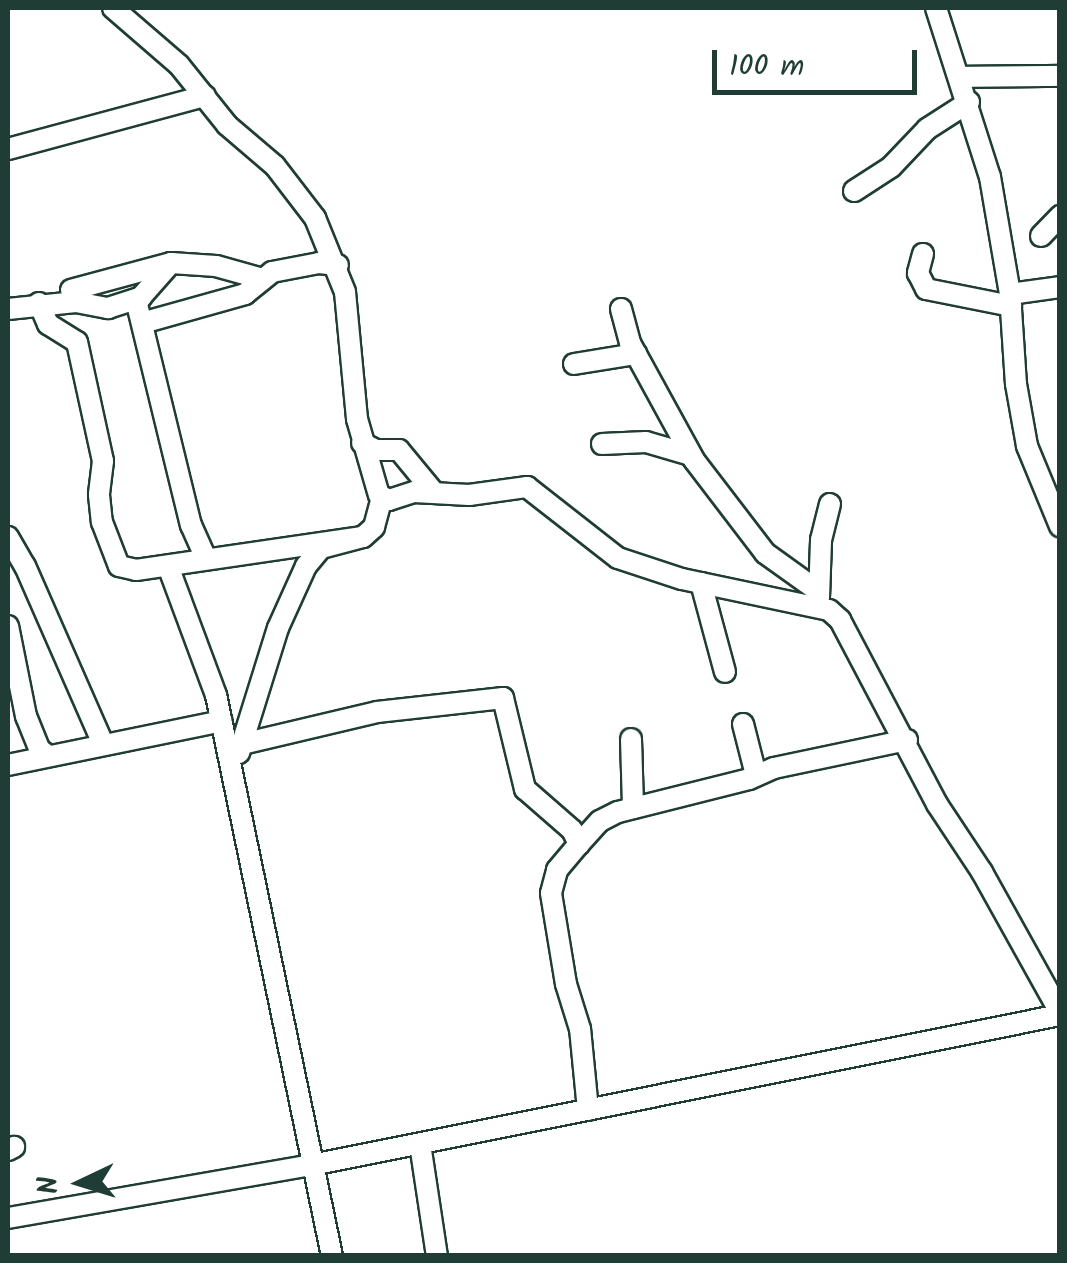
<!DOCTYPE html>
<style>
body{margin:0}
#map{position:relative;width:1067px;height:1263px;overflow:hidden;background:#fff;font-family:Kalam,sans-serif}
div>[style]{position:absolute}
[style*='--x']{left:calc(var(--x)*1px);top:calc(var(--y)*1px);width:calc(var(--w)*1px);rotate:calc(var(--a)*1deg)}
.roads{filter:drop-shadow(2px 0 #1f3d34) drop-shadow(-2px 0 #1f3d34) drop-shadow(0 2px #1f3d34) drop-shadow(0 -2px #1f3d34)}
.minor>*{height:20px;margin:-10px;padding:0 10px;transform-origin:10px;border-radius:10px;background:#fff}
span{translate:-50% -50%;white-space:nowrap;text-align:center;line-height:1.15;-webkit-text-stroke:10px #fff;paint-order:stroke}
.frame{position:absolute;inset:0;border:10px solid #1f3d34;pointer-events:none}
.north{position:absolute;left:30px;top:1133px;width:100px;height:100px;-webkit-text-stroke:8px #fff;paint-order:stroke;rotate:266deg;font-size:28px;font-weight:700;line-height:40px;text-align:center;color:#1f3d34}
.north::after{content:'';display:block;margin:auto;width:35px;height:45px;background:#1f3d34;clip-path:polygon(50% 0,100% 100%,50% 72%,0 100%)}
.scale{position:absolute;left:712px;top:50px;width:205px;height:45px;box-sizing:border-box;border:5px solid #1f3d34;border-top:0;padding-left:12px;font-size:30px;line-height:35px;white-space:nowrap;color:#1f3d34;-webkit-text-stroke:8px #fff;paint-order:stroke}
</style>
<div id="map">
<div class="roads">
<div class="minor">
<i style="--x:113;--y:8;--w:87;--a:40.8"></i>
<i style="--x:179;--y:65;--w:77;--a:51.3"></i>
<i style="--x:227;--y:125;--w:63;--a:40.5"></i>
<i style="--x:275;--y:166;--w:66;--a:52.4"></i>
<i style="--x:315;--y:218;--w:80;--a:67.9"></i>
<i style="--x:345;--y:292;--w:128;--a:84.6"></i>
<i style="--x:357;--y:419;--w:79;--a:73.9"></i>
<i style="--x:379;--y:495;--w:11;--a:27"></i>
<i style="--x:389;--y:500;--w:26;--a:-18"></i>
<i style="--x:414;--y:492;--w:55;--a:3.1"></i>
<i style="--x:469;--y:495;--w:59;--a:-7.9"></i>
<i style="--x:527;--y:487;--w:115;--a:38"></i>
<i style="--x:618;--y:558;--w:67;--a:18.2"></i>
<i style="--x:682;--y:579;--w:150;--a:11.9"></i>
<i style="--x:829;--y:610;--w:15;--a:42"></i>
<i style="--x:840;--y:620;--w:208;--a:62.2"></i>
<i style="--x:937;--y:804;--w:82;--a:56.5"></i>
<i style="--x:982;--y:872;--w:160;--a:60.9"></i>
<i style="--x:936;--y:8;--w:177;--a:72.3"></i>
<i style="--x:990;--y:177;--w:119;--a:80.3"></i>
<i style="--x:1010;--y:294;--w:90;--a:86.2"></i>
<i style="--x:1016;--y:384;--w:63;--a:79.9"></i>
<i style="--x:1027;--y:446;--w:87;--a:67.6"></i>
<i style="--x:960;--y:77;--w:100;--a:-0.6"></i>
<i style="--x:8;--y:149;--w:204;--a:-15.1"></i>
<i style="--x:854;--y:191;--w:44;--a:-33"></i>
<i style="--x:891;--y:167;--w:52;--a:-46.5"></i>
<i style="--x:927;--y:129;--w:50;--a:-32.7"></i>
<i style="--x:1041;--y:236;--w:28;--a:-46"></i>
<i style="--x:923;--y:254;--w:20;--a:105"></i>
<i style="--x:918;--y:273;--w:18;--a:63"></i>
<i style="--x:926;--y:289;--w:87;--a:11.3"></i>
<i style="--x:71;--y:290;--w:104;--a:-15.1"></i>
<i style="--x:171;--y:263;--w:45;--a:3.8"></i>
<i style="--x:216;--y:266;--w:49;--a:15.5"></i>
<i style="--x:1010;--y:294;--w:50;--a:-8"></i>
<i style="--x:136;--y:300;--w:232;--a:76.3"></i>
<i style="--x:191;--y:525;--w:36;--a:66"></i>
<i style="--x:39;--y:303;--w:23;--a:67"></i>
<i style="--x:48;--y:324;--w:34;--a:32"></i>
<i style="--x:77;--y:342;--w:122;--a:77.7"></i>
<i style="--x:103;--y:461;--w:34;--a:97"></i>
<i style="--x:99;--y:495;--w:27;--a:84"></i>
<i style="--x:102;--y:522;--w:47;--a:68.9"></i>
<i style="--x:119;--y:566;--w:17;--a:13"></i>
<i style="--x:136;--y:570;--w:229;--a:-8.3"></i>
<i style="--x:8;--y:309;--w:68;--a:-5.9"></i>
<i style="--x:76;--y:302;--w:33;--a:11"></i>
<i style="--x:108;--y:308;--w:35;--a:-18"></i>
<i style="--x:141;--y:297;--w:45;--a:-48.6"></i>
<i style="--x:621;--y:309;--w:35;--a:75"></i>
<i style="--x:630;--y:343;--w:133;--a:61.3"></i>
<i style="--x:694;--y:460;--w:117;--a:52.6"></i>
<i style="--x:765;--y:553;--w:65;--a:35.6"></i>
<i style="--x:142;--y:323;--w:107;--a:-15.7"></i>
<i style="--x:245;--y:294;--w:35;--a:-39"></i>
<i style="--x:272;--y:272;--w:48;--a:-10.8"></i>
<i style="--x:319;--y:263;--w:19;--a:6"></i>
<i style="--x:574;--y:364;--w:63;--a:-9.2"></i>
<i style="--x:362;--y:443;--w:16;--a:27"></i>
<i style="--x:376;--y:450;--w:23;--a:0"></i>
<i style="--x:399;--y:450;--w:52;--a:50.5"></i>
<i style="--x:602;--y:444;--w:44;--a:-2.6"></i>
<i style="--x:646;--y:442;--w:47;--a:16.1"></i>
<i style="--x:8;--y:537;--w:34;--a:60"></i>
<i style="--x:25;--y:566;--w:194;--a:66.3"></i>
<i style="--x:168;--y:566;--w:138;--a:69.6"></i>
<i style="--x:216;--y:695;--w:573;--a:78.32"></i>
<i style="--x:701;--y:583;--w:92;--a:74.9"></i>
<i style="--x:819;--y:598;--w:58;--a:-88"></i>
<i style="--x:821;--y:540;--w:37;--a:-76"></i>
<i style="--x:8;--y:626;--w:92;--a:78.7"></i>
<i style="--x:26;--y:716;--w:35;--a:68"></i>
<i style="--x:39;--y:749;--w:10;--a:37"></i>
<i style="--x:743;--y:724;--w:53;--a:75.7"></i>
<i style="--x:631;--y:739;--w:69;--a:88.3"></i>
<i style="--x:242;--y:744;--w:139;--a:-13.3"></i>
<i style="--x:377;--y:712;--w:127;--a:-6.3"></i>
<i style="--x:503;--y:698;--w:94;--a:76.4"></i>
<i style="--x:525;--y:789;--w:62;--a:41.1"></i>
<i style="--x:572;--y:830;--w:16;--a:63"></i>
<i style="--x:239;--y:753;--w:131;--a:-72.7"></i>
<i style="--x:278;--y:628;--w:68;--a:-65.7"></i>
<i style="--x:306;--y:566;--w:23;--a:-50"></i>
<i style="--x:321;--y:548;--w:43;--a:-14.7"></i>
<i style="--x:363;--y:537;--w:15;--a:-42"></i>
<i style="--x:374;--y:527;--w:31;--a:-75"></i>
<i style="--x:8;--y:765;--w:218;--a:-11.6"></i>
<i style="--x:588;--y:1110;--w:81;--a:-95.6"></i>
<i style="--x:580;--y:1029;--w:47;--a:-107.3"></i>
<i style="--x:566;--y:984;--w:92;--a:-99.4"></i>
<i style="--x:551;--y:893;--w:24;--a:-75"></i>
<i style="--x:557;--y:870;--w:34;--a:-50"></i>
<i style="--x:579;--y:844;--w:31;--a:-48"></i>
<i style="--x:600;--y:821;--w:20;--a:-27"></i>
<i style="--x:618;--y:812;--w:135;--a:-14.1"></i>
<i style="--x:749;--y:779;--w:27;--a:-24"></i>
<i style="--x:774;--y:768;--w:136;--a:-11.9"></i>
<i style="--x:420;--y:1144;--w:113;--a:81.4"></i>
<i style="--x:8;--y:1150;--w:7;--a:-27"></i>
<i style="--x:8;--y:1218;--w:314;--a:-9.9"></i>
<i style="--x:317;--y:1164;--w:758;--a:-11.34"></i>
</div>
</div>
<div class="frame"></div>
<div class="north">N</div>
<div class="scale">100 m</div>
</div>
